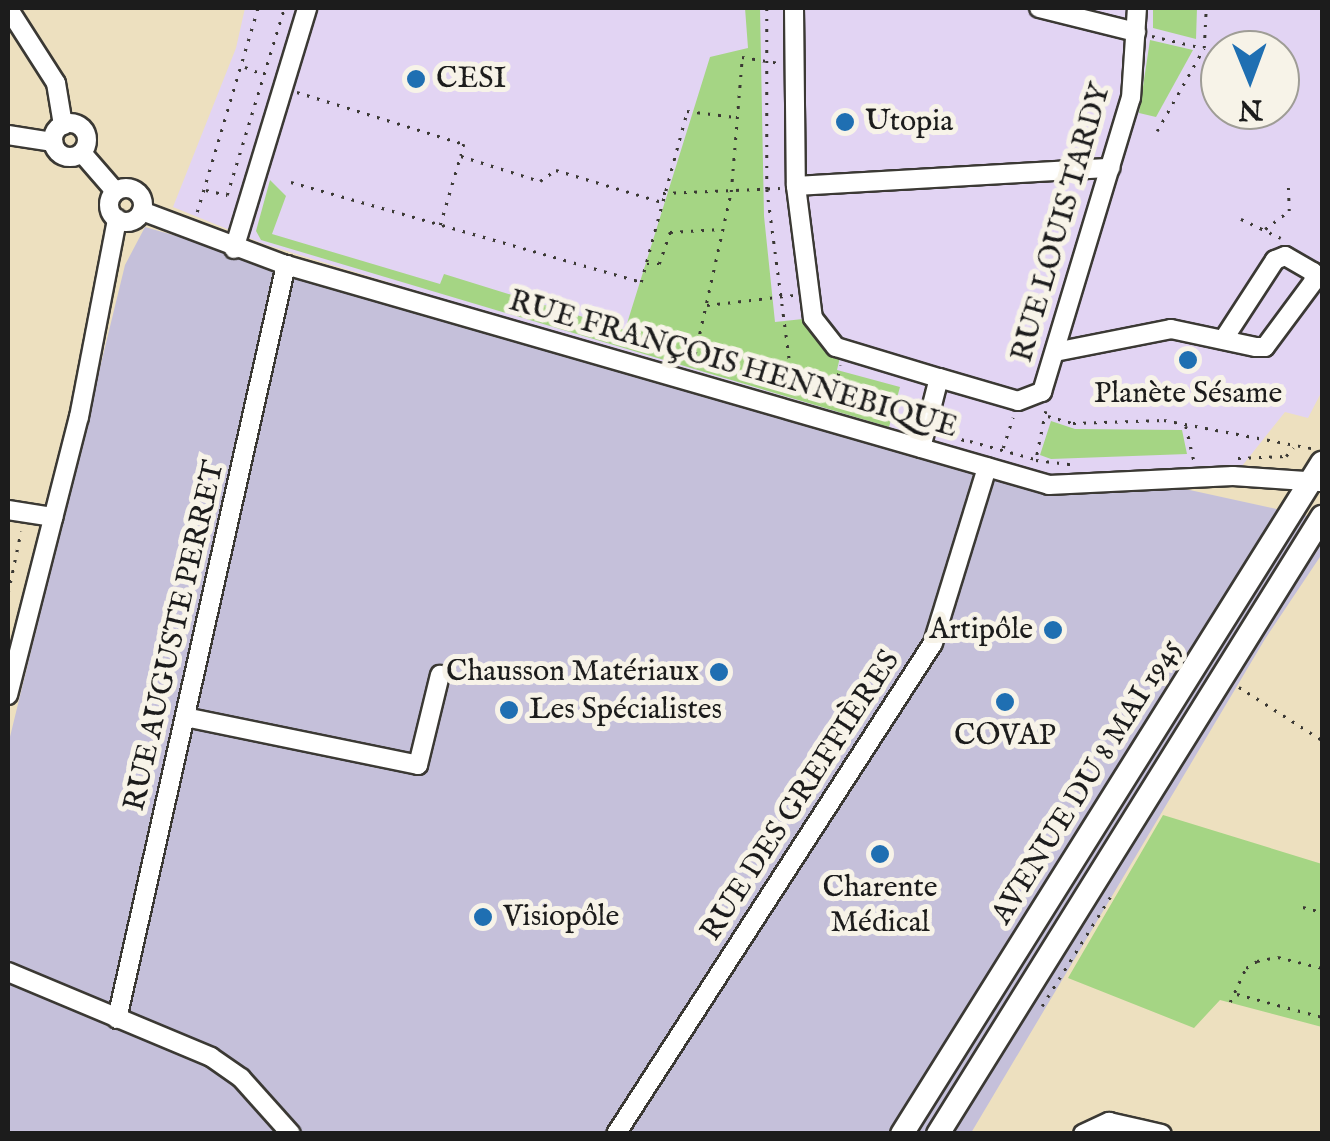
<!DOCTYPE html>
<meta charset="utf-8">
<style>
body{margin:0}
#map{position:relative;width:1330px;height:1141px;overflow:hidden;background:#ede0bf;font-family:"IM FELL English",serif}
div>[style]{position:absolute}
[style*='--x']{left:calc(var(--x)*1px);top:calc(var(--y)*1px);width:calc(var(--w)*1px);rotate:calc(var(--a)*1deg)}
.built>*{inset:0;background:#e2d4f3}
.industrial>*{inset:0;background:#c5c0da}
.green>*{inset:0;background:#a5d584}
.path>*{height:2.5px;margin-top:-1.25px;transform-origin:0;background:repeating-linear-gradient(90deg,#3b3934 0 2.5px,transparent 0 10.5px)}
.roads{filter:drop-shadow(2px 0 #3b3934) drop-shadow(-2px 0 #3b3934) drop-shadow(0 2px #3b3934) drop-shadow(0 -2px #3b3934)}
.minor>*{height:18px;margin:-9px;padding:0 9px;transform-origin:9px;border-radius:9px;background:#fff}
.minor>.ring{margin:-9px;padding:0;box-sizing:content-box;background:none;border:18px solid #fff;border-radius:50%}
.major>*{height:22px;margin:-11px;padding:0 11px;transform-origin:11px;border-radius:11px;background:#fff}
.dots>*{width:28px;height:28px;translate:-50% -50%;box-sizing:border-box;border:5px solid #f7f3e8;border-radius:50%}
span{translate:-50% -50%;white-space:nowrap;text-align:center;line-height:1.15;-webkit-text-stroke:10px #f7f3e8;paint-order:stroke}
.poi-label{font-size:30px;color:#1c1c1c}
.left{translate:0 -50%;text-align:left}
.right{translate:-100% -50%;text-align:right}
.street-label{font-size:30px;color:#1c1c1c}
.frame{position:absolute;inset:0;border:10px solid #1c1c1c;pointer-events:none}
.north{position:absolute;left:1200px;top:30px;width:100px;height:100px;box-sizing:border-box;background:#f7f3e8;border:2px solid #9f9d96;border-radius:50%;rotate:179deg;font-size:28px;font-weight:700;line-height:40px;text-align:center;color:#1c1c1c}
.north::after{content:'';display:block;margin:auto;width:35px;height:45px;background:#1f6fb2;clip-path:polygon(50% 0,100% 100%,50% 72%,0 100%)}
</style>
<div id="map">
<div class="built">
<i style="clip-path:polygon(evenodd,245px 8px,1322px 8px,1322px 391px,1308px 418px,1285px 412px,1242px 466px,1049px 485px,264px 244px,173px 207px,236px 48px,245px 8px,1220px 50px,1280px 50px,1280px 110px,1220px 110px,1220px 50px)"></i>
</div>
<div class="industrial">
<i style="clip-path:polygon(145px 227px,1049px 485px,1144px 480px,1322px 519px,1322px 554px,1265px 639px,971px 1133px,8px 1134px,8px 745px,125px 265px)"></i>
</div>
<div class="green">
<i style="clip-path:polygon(745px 8px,760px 8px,764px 216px,775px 322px,803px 319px,819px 343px,840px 357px,837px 370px,900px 387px,889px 427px,261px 240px,256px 231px,270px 180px,286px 196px,272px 234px,440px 284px,444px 274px,625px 330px,710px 57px,748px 48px)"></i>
<i style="clip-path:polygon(1153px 8px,1197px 8px,1196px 39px,1153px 28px)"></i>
<i style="clip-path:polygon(1150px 40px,1193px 50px,1156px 117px,1139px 113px)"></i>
<i style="clip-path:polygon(1051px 421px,1075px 429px,1182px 430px,1187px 454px,1051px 459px,1040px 455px)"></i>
<i style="clip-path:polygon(1163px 815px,1322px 864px,1322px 1027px,1220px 1000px,1194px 1028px,1068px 978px)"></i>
</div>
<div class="path">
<i style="--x:767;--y:8;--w:181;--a:90"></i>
<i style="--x:767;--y:189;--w:199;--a:82.5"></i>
<i style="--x:793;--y:386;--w:123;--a:16.5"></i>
<i style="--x:1152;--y:36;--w:52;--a:13.2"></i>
<i style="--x:245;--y:67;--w:16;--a:22"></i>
<i style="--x:297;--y:92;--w:175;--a:17.3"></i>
<i style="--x:464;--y:144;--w:12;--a:104"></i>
<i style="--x:461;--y:156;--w:83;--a:17.6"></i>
<i style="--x:540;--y:181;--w:19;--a:-35"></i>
<i style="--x:556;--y:170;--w:108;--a:16.8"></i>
<i style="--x:1157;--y:131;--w:95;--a:-60.5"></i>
<i style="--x:1204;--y:48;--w:40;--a:-87.1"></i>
<i style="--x:291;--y:182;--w:364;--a:15.9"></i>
<i style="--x:641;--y:282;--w:177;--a:-74.9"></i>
<i style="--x:687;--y:111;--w:49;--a:7"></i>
<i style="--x:206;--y:190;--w:22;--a:13"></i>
<i style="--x:227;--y:195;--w:195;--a:-73"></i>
<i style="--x:663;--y:193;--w:117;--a:-2.4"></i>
<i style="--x:197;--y:212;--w:213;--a:-73.4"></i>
<i style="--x:1241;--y:219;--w:44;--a:25.4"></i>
<i style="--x:440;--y:225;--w:71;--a:-73.6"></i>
<i style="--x:1265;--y:229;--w:30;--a:-37"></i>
<i style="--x:1289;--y:211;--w:28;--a:-92"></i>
<i style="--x:647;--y:264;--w:12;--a:0"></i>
<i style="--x:659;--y:264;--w:34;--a:-71"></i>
<i style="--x:670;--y:232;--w:51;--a:-3.4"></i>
<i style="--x:707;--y:305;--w:88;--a:-6.6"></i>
<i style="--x:686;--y:359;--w:10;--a:-29"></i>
<i style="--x:695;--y:354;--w:166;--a:-77.5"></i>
<i style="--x:731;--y:192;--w:135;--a:-85.3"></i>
<i style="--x:742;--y:57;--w:36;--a:9"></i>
<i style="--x:688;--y:359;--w:107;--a:14.6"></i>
<i style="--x:832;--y:396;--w:32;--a:-74"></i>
<i style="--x:1046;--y:411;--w:50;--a:101.5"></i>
<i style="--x:1036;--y:460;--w:39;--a:7"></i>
<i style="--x:1048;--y:416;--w:26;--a:16"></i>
<i style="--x:1073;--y:423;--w:91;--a:-1.9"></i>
<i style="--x:1164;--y:420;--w:150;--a:10.8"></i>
<i style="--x:1186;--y:426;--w:36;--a:77"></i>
<i style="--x:942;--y:432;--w:27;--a:20"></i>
<i style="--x:970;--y:441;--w:67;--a:15.5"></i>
<i style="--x:1003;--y:448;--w:32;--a:-72"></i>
<i style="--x:1238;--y:458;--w:48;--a:-2.4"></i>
<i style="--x:1286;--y:456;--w:11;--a:-49"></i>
<i style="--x:8;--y:593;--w:63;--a:-78.2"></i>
<i style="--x:1239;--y:687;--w:98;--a:32.6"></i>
<i style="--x:1303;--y:907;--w:20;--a:15"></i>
<i style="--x:1237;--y:994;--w:88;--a:15.1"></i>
<i style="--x:1230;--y:1002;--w:38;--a:-65"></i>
<i style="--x:1246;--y:968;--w:13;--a:-32"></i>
<i style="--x:1257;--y:961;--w:21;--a:-11"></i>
<i style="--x:1278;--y:957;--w:45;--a:14"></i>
<i style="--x:1042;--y:1006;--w:132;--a:-58"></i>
</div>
<div class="roads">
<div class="minor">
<i style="--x:8;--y:8;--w:89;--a:57.4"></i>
<i style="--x:56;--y:83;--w:43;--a:80.5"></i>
<i style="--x:794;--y:8;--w:178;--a:89.4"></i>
<i style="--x:796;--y:186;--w:133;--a:82.7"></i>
<i style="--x:813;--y:318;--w:37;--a:52"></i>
<i style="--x:836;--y:347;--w:108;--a:16.8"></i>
<i style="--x:1039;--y:8;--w:100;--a:13.9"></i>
<i class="ring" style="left:53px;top:123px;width:16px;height:16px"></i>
<i style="--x:8;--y:135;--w:46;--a:8.8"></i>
<i style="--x:82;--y:153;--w:50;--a:49"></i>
<i style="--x:796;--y:186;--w:315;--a:-3.3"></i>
<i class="ring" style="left:109px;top:188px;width:16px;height:16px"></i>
<i style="--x:142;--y:211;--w:154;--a:20.6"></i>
<i style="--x:286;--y:265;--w:794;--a:16.08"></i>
<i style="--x:1049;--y:485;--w:184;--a:-2.8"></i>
<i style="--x:1233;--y:476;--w:87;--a:3.9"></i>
<i style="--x:234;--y:249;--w:252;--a:-73.1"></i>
<i style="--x:1055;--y:352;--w:118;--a:-11.2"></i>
<i style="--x:1171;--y:329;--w:87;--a:12"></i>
<i style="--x:1256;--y:347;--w:9;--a:0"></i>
<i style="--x:1265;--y:347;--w:82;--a:-53.4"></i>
<i style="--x:1314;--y:281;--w:9;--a:-96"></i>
<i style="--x:1313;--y:272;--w:32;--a:-150"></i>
<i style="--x:1285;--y:256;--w:11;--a:158"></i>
<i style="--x:1275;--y:260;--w:95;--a:123"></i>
<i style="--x:921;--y:448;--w:72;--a:-75.6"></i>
<i style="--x:939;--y:378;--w:82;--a:16.2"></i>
<i style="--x:1018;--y:401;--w:26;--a:-21"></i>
<i style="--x:1042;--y:392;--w:307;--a:-73.2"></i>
<i style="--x:1131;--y:98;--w:90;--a:-86.2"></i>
<i style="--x:8;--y:510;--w:46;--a:8.8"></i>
<i style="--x:8;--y:695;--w:287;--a:-75.7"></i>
<i style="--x:79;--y:417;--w:202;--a:-79.1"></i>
<i style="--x:185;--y:717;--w:238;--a:11.6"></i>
<i style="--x:418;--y:765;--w:93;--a:-76.3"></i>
<i style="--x:8;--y:972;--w:220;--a:22.7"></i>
<i style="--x:211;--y:1057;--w:37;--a:35"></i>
<i style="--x:241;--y:1078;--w:75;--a:48.2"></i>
<i style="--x:117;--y:1019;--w:773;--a:-77.37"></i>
<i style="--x:616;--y:1134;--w:584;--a:-57.15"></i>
<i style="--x:933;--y:643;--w:184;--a:-72.9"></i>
<i style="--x:1083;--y:1134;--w:29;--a:-25"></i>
<i style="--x:1109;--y:1122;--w:54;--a:12.8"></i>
</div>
<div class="major">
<i style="--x:902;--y:1134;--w:792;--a:-57.96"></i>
<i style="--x:938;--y:1134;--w:727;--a:-58.1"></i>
</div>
</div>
<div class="dots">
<i style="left:416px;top:79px;background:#1f6fb2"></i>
<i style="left:845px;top:122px;background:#1f6fb2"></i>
<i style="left:1188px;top:360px;background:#1f6fb2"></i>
<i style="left:1053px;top:630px;background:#1f6fb2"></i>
<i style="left:719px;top:672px;background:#1f6fb2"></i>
<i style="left:1005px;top:702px;background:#1f6fb2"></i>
<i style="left:509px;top:710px;background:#1f6fb2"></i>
<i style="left:880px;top:854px;background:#1f6fb2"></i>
<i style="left:483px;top:917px;background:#1f6fb2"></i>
</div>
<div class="poi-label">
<span class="left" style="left:436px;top:79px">CESI</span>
<span class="left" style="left:865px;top:122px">Utopia</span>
<span style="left:1188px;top:394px">Planète Sésame</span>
<span class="right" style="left:1033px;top:630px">Artipôle</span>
<span class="right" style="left:699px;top:672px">Chausson Matériaux</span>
<span class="left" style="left:529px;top:710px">Les Spécialistes</span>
<span style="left:1005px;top:736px">COVAP</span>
<span style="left:880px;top:905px">Charente<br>Médical</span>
<span class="left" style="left:503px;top:917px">Visiopôle</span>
</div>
<div class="street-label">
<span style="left:1062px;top:223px;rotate:-74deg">RUE LOUIS TARDY</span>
<span style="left:733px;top:365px;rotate:16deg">RUE FRANÇOIS HENNEBIQUE</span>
<span style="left:175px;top:636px;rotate:-77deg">RUE AUGUSTE PERRET</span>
<span style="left:1087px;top:782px;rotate:-58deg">AVENUE DU 8 MAI 1945</span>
<span style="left:801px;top:796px;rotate:-57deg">RUE DES GREFFIÈRES</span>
</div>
<div class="frame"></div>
<div class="north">N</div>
</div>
